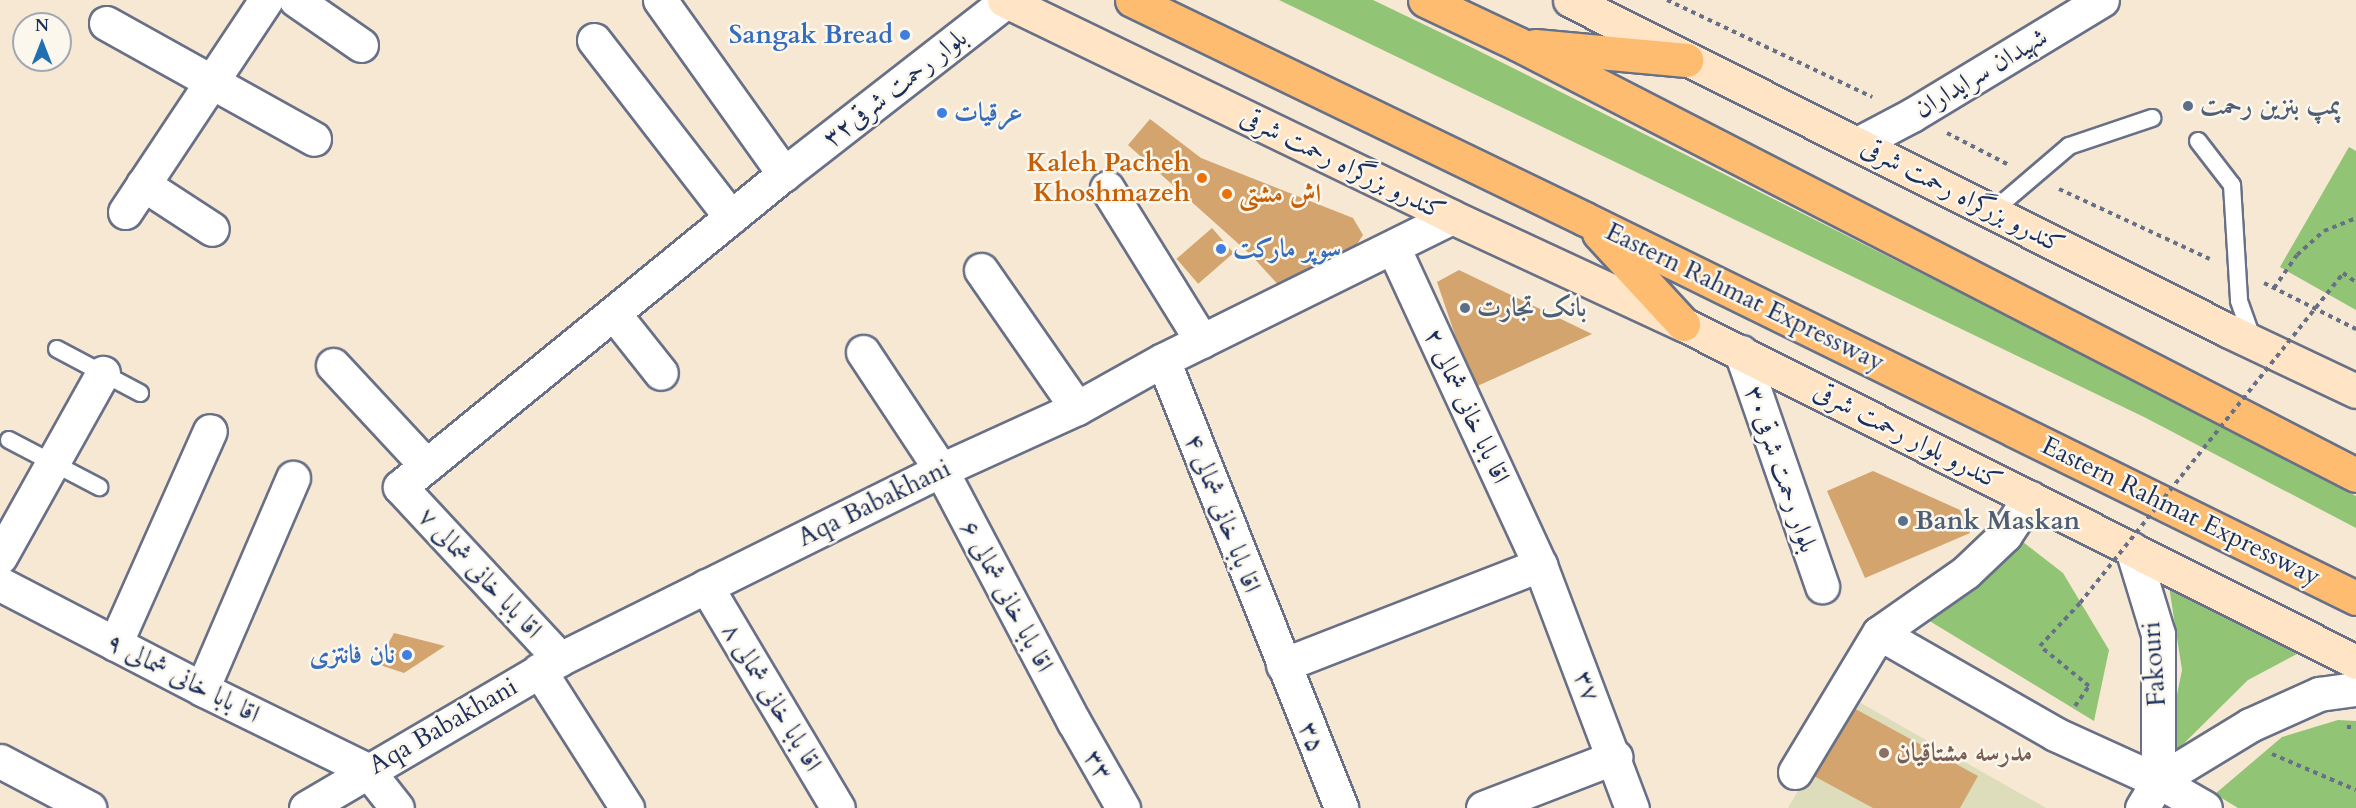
<!DOCTYPE html>
<meta charset="utf-8">
<style>
body{margin:0}
#map{position:relative;width:2356px;height:808px;overflow:hidden;background:#f6e8d3;font-family:Cardo,Amiri,serif}
div>[style]{position:absolute}
[style*='--x']{left:calc(var(--x)*1px);top:calc(var(--y)*1px);width:calc(var(--w)*1px);rotate:calc(var(--a)*1deg)}
.built>*{inset:0;background:#deddbb}
.green>*{inset:0;background:#91c475}
.building>*{inset:0;background:#d3a46e;transform-origin:0 0}
.path>*{height:4px;margin-top:-2px;transform-origin:0;background:repeating-linear-gradient(90deg,#687087 0 4.5px,transparent 0 9px)}
.roads{filter:drop-shadow(2px 0 #687087) drop-shadow(-2px 0 #687087) drop-shadow(0 2px #687087) drop-shadow(0 -2px #687087)}
.service>*{height:16px;margin:-8px;padding:0 8px;transform-origin:8px;border-radius:8px;background:#fff}
.minor>*{height:33px;margin:-16.5px;padding:0 16.5px;transform-origin:16.5px;border-radius:16.5px;background:#fff}
.tertiary>*{height:33px;margin:-16.5px;padding:0 16.5px;transform-origin:16.5px;border-radius:16.5px;background:#fff}
.secondary>*{height:33px;margin:-16.5px;padding:0 16.5px;transform-origin:16.5px;border-radius:16.5px;background:#ffe4c6}
.trunk>*{height:33px;margin:-16.5px;padding:0 16.5px;transform-origin:16.5px;border-radius:16.5px;background:#febc70}
.path-bridge>*{height:4px;margin-top:-2px;transform-origin:0;background:repeating-linear-gradient(90deg,#687087 0 4.5px,transparent 0 9px)}
.dots>*{width:16px;height:16px;translate:-50% -50%;box-sizing:border-box;border:3px solid #fbf7ec;border-radius:50%}
span{translate:-50% -50%;white-space:nowrap;text-align:center;line-height:1.15;-webkit-text-stroke:5px #fbf7ec;paint-order:stroke}
.shop-label{font-size:26px;color:#366cbe;font-weight:700}
.right{translate:-100% -50%;text-align:right}
.left{translate:0 -50%;text-align:left}
.street-label{font-size:26px;color:#1b2f5e}
.service-label{font-size:26px;color:#4e5e75;font-weight:700}
.food-label{font-size:26px;color:#c56008;font-weight:700}
.education-label{font-size:26px;color:#785e54;font-weight:700}
.north{position:absolute;left:12px;top:12px;width:60px;height:60px;box-sizing:border-box;background:#fbf7ec;border:2px solid #a1a7b3;border-radius:50%;rotate:0deg;font-size:16px;font-weight:700;line-height:24px;text-align:center;color:#1b2f5e}
.north::after{content:'';display:block;margin:auto;width:21px;height:27px;background:#1f6fb2;clip-path:polygon(50% 0,100% 100%,50% 72%,0 100%)}
</style>
<div id="map">
<div class="built">
<i style="clip-path:polygon(1852px 698px,2046px 808px,1788px 808px)"></i>
</div>
<div class="green">
<i style="clip-path:polygon(1279px 0,1373px 0,1477px 50px,2102px 364px,2356px 496px,2356px 528px,2146px 418px)"></i>
<i style="clip-path:polygon(2349px 147px,2356px 151px,2356px 310px,2280px 267px)"></i>
<i style="clip-path:polygon(2014px 535px,2063px 573px,2109px 650px,2094px 721px,1923px 617px)"></i>
<i style="clip-path:polygon(2168px 580px,2297px 654px,2248px 680px,2163px 764px,2182px 670px)"></i>
<i style="clip-path:polygon(2338px 720px,2356px 721px,2356px 808px,2238px 808px,2215px 794px,2282px 737px)"></i>
</div>
<div class="building">
<i style="clip-path:polygon(1150px 119px,1201px 158px,1353px 218px,1363px 235px,1350px 255px,1282px 289px,1251px 255px,1128px 145px)"></i>
<i style="left:1212px;top:228px;width:33px;height:47px;rotate:49deg"></i>
<i style="clip-path:polygon(1459px 270px,1592px 334px,1473px 388px,1437px 282px)"></i>
<i style="clip-path:polygon(1873px 471px,1960px 510px,1970px 533px,1865px 578px,1827px 491px)"></i>
<i style="clip-path:polygon(394px 633px,445px 646px,404px 673px,377px 664px)"></i>
<i style="clip-path:polygon(1850px 706px,1978px 776px,1960px 808px,1873px 808px,1812px 775px)"></i>
</div>
<div class="path">
<i style="--x:1667;--y:0;--w:227;--a:25.3"></i>
<i style="--x:1947;--y:133;--w:70;--a:27.3"></i>
<i style="--x:2059;--y:189;--w:166;--a:24.9"></i>
<i style="--x:2343;--y:273;--w:16;--a:35"></i>
<i style="--x:2264;--y:283;--w:103;--a:26.6"></i>
<i style="--x:2274;--y:288;--w:40;--a:-55.1"></i>
<i style="--x:2297;--y:255;--w:36;--a:-42"></i>
<i style="--x:2324;--y:231;--w:35;--a:-22"></i>
<i style="--x:2075;--y:706;--w:24;--a:-55"></i>
<i style="--x:2089;--y:686;--w:63;--a:-140.8"></i>
<i style="--x:2040;--y:646;--w:59;--a:-47.1"></i>
<i style="--x:2347;--y:727;--w:9;--a:0"></i>
<i style="--x:2272;--y:754;--w:91;--a:23.2"></i>
</div>
<div class="roads">
<div class="service">
<i style="--x:2198;--y:141;--w:56;--a:52.3"></i>
<i style="--x:2232;--y:185;--w:116;--a:86.5"></i>
<i style="--x:2239;--y:301;--w:41;--a:70.3"></i>
<i style="--x:1993;--y:211;--w:100;--a:-40.5"></i>
<i style="--x:2069;--y:146;--w:88;--a:-18.6"></i>
<i style="--x:57;--y:349;--w:94;--a:27.9"></i>
<i style="--x:9;--y:440;--w:102;--a:27.6"></i>
</div>
<div class="minor">
<i style="--x:296;--y:0;--w:79;--a:34.7"></i>
<i style="--x:660;--y:0;--w:214;--a:54.5"></i>
<i style="--x:106;--y:23;--w:238;--a:29.1"></i>
<i style="--x:594;--y:40;--w:224;--a:52.3"></i>
<i style="--x:143;--y:184;--w:82;--a:33.1"></i>
<i style="--x:1107;--y:188;--w:180;--a:58.2"></i>
<i style="--x:125;--y:212;--w:255;--a:-56.4"></i>
<i style="--x:1393;--y:247;--w:350;--a:65.2"></i>
<i style="--x:1540;--y:565;--w:260;--a:69.3"></i>
<i style="--x:981;--y:270;--w:168;--a:55.2"></i>
<i style="--x:614;--y:314;--w:75;--a:51.5"></i>
<i style="--x:863;--y:352;--w:141;--a:56.5"></i>
<i style="--x:941;--y:470;--w:285;--a:62.2"></i>
<i style="--x:1074;--y:722;--w:99;--a:60.3"></i>
<i style="--x:1741;--y:352;--w:248;--a:70.9"></i>
<i style="--x:1163;--y:360;--w:482;--a:68.3"></i>
<i style="--x:333;--y:365;--w:137;--a:47.1"></i>
<i style="--x:0;--y:557;--w:211;--a:-60.8"></i>
<i style="--x:706;--y:586;--w:258;--a:59.3"></i>
<i style="--x:1879;--y:633;--w:203;--a:29.8"></i>
<i style="--x:2055;--y:734;--w:113;--a:24.5"></i>
<i style="--x:2158;--y:781;--w:54;--a:29.9"></i>
<i style="--x:115;--y:644;--w:233;--a:-66"></i>
<i style="--x:560;--y:659;--w:235;--a:-132.9"></i>
<i style="--x:400;--y:487;--w:495;--a:-39.2"></i>
<i style="--x:784;--y:174;--w:281;--a:-37.9"></i>
<i style="--x:1283;--y:665;--w:276;--a:-21.3"></i>
<i style="--x:539;--y:670;--w:164;--a:57.5"></i>
<i style="--x:202;--y:689;--w:230;--a:-66.7"></i>
<i style="--x:0;--y:761;--w:101;--a:27.8"></i>
<i style="--x:367;--y:770;--w:48;--a:51.7"></i>
<i style="--x:1795;--y:772;--w:162;--a:-58.9"></i>
<i style="--x:1879;--y:633;--w:106;--a:-35"></i>
<i style="--x:1966;--y:572;--w:54;--a:-43.5"></i>
<i style="--x:2005;--y:535;--w:45;--a:-56.7"></i>
<i style="--x:1483;--y:808;--w:142;--a:-21.1"></i>
</div>
<div class="tertiary">
<i style="--x:1859;--y:143;--w:60;--a:-27.8"></i>
<i style="--x:1912;--y:115;--w:222;--a:-31.2"></i>
<i style="--x:2132;--y:549;--w:89;--a:73"></i>
<i style="--x:2158;--y:634;--w:147;--a:90"></i>
<i style="--x:0;--y:584;--w:232;--a:27.4"></i>
<i style="--x:206;--y:691;--w:179;--a:26.1"></i>
<i style="--x:306;--y:808;--w:294;--a:-30.4"></i>
<i style="--x:560;--y:659;--w:425;--a:-26.4"></i>
<i style="--x:941;--y:470;--w:149;--a:-24.5"></i>
<i style="--x:1077;--y:408;--w:98;--a:-29.2"></i>
<i style="--x:1163;--y:360;--w:322;--a:-26.3"></i>
<i style="--x:2142;--y:808;--w:31;--a:-59"></i>
<i style="--x:2158;--y:781;--w:108;--a:-31.3"></i>
<i style="--x:2250;--y:725;--w:76;--a:-24.2"></i>
<i style="--x:2319;--y:694;--w:37;--a:-8"></i>
</div>
<div class="secondary">
<i style="--x:1004;--y:0;--w:498;--a:25.8"></i>
<i style="--x:1452;--y:217;--w:255;--a:24.9"></i>
<i style="--x:1683;--y:324;--w:753;--a:26.67"></i>
<i style="--x:1570;--y:0;--w:737;--a:26.67"></i>
<i style="--x:2229;--y:331;--w:140;--a:25.3"></i>
</div>
<div class="trunk">
<i style="--x:1132;--y:0;--w:503;--a:25.8"></i>
<i style="--x:1585;--y:219;--w:859;--a:26.18"></i>
<i style="--x:1425;--y:0;--w:103;--a:25.3"></i>
<i style="--x:1518;--y:44;--w:942;--a:27.22"></i>
<i style="--x:1535;--y:46;--w:152;--a:5.3"></i>
<i style="--x:1599;--y:233;--w:124;--a:47.3"></i>
</div>
</div>
<div class="path-bridge">
<i style="--x:2080;--y:603;--w:422;--a:-51.4"></i>
</div>
<div class="dots">
<i style="left:905px;top:35px;background:#3f7fe0"></i>
<i style="left:2188px;top:106px;background:#5c6f8a"></i>
<i style="left:942px;top:113px;background:#3f7fe0"></i>
<i style="left:1202px;top:178px;background:#e8710a"></i>
<i style="left:1227px;top:194px;background:#e8710a"></i>
<i style="left:1221px;top:249px;background:#3f7fe0"></i>
<i style="left:1465px;top:308px;background:#5c6f8a"></i>
<i style="left:1903px;top:521px;background:#5c6f8a"></i>
<i style="left:407px;top:655px;background:#3f7fe0"></i>
<i style="left:1884px;top:753px;background:#8d6e63"></i>
</div>
<div class="shop-label">
<span class="right" style="left:893px;top:35px">Sangak Bread</span>
<span class="left" style="left:954px;top:113px">عرقیات</span>
<span class="left" style="left:1233px;top:249px">سوپر مارکت</span>
<span class="right" style="left:395px;top:655px">نان فانتزی</span>
</div>
<div class="street-label">
<span style="left:1981px;top:73px;rotate:-31deg">شهیدان سرایداران</span>
<span style="left:895px;top:88px;rotate:-38deg">بلوار رحمت شرقی۳۲</span>
<span style="left:1343px;top:164px;rotate:26deg">کندرو بزرگراه رحمت شرقی</span>
<span style="left:1963px;top:196px;rotate:27deg">کندرو بزرگراه رحمت شرقی</span>
<span style="left:1745px;top:297px;rotate:26deg">Eastern Rahmat Expressway</span>
<span style="left:1467px;top:406px;rotate:65deg">۲ اقا بابا خانی شمالی</span>
<span style="left:1908px;top:436px;rotate:27deg">کندرو بلوار رحمت شرقی</span>
<span style="left:1781px;top:469px;rotate:71deg">بلوار رحمت شرقی۳۰</span>
<span style="left:874px;top:503px;rotate:-26deg">Aqa Babakhani</span>
<span style="left:2181px;top:511px;rotate:26deg">Eastern Rahmat Expressway</span>
<span style="left:1223px;top:513px;rotate:69deg">۴ اقا بابا خانی شمالی</span>
<span style="left:480px;top:573px;rotate:47deg">۷ اقا بابا خانی شمالی</span>
<span style="left:1007px;top:596px;rotate:62deg">۶ اقا بابا خانی شمالی</span>
<span style="left:2154px;top:664px;rotate:-94deg">Fakouri</span>
<span style="left:183px;top:678px;rotate:27deg">۹ اقا بابا خانی شمالی</span>
<span style="left:1587px;top:686px;rotate:69deg">۳۷</span>
<span style="left:772px;top:697px;rotate:59deg">۸ اقا بابا خانی شمالی</span>
<span style="left:443px;top:726px;rotate:-30deg">Aqa Babakhani</span>
<span style="left:1312px;top:737px;rotate:68deg">۳۵</span>
<span style="left:1098px;top:765px;rotate:60deg">۳۳</span>
</div>
<div class="service-label">
<span class="left" style="left:2200px;top:106px">پمپ بنزین رحمت</span>
<span class="left" style="left:1477px;top:308px">بانک تجارت</span>
<span class="left" style="left:1915px;top:521px">Bank Maskan</span>
</div>
<div class="food-label">
<span class="right" style="left:1190px;top:178px">Kaleh Pacheh<br>Khoshmazeh</span>
<span class="left" style="left:1239px;top:194px">اش مشتی</span>
</div>
<div class="education-label">
<span class="left" style="left:1896px;top:753px">مدرسه مشتاقیان</span>
</div>
<div class="north">N</div>
</div>
